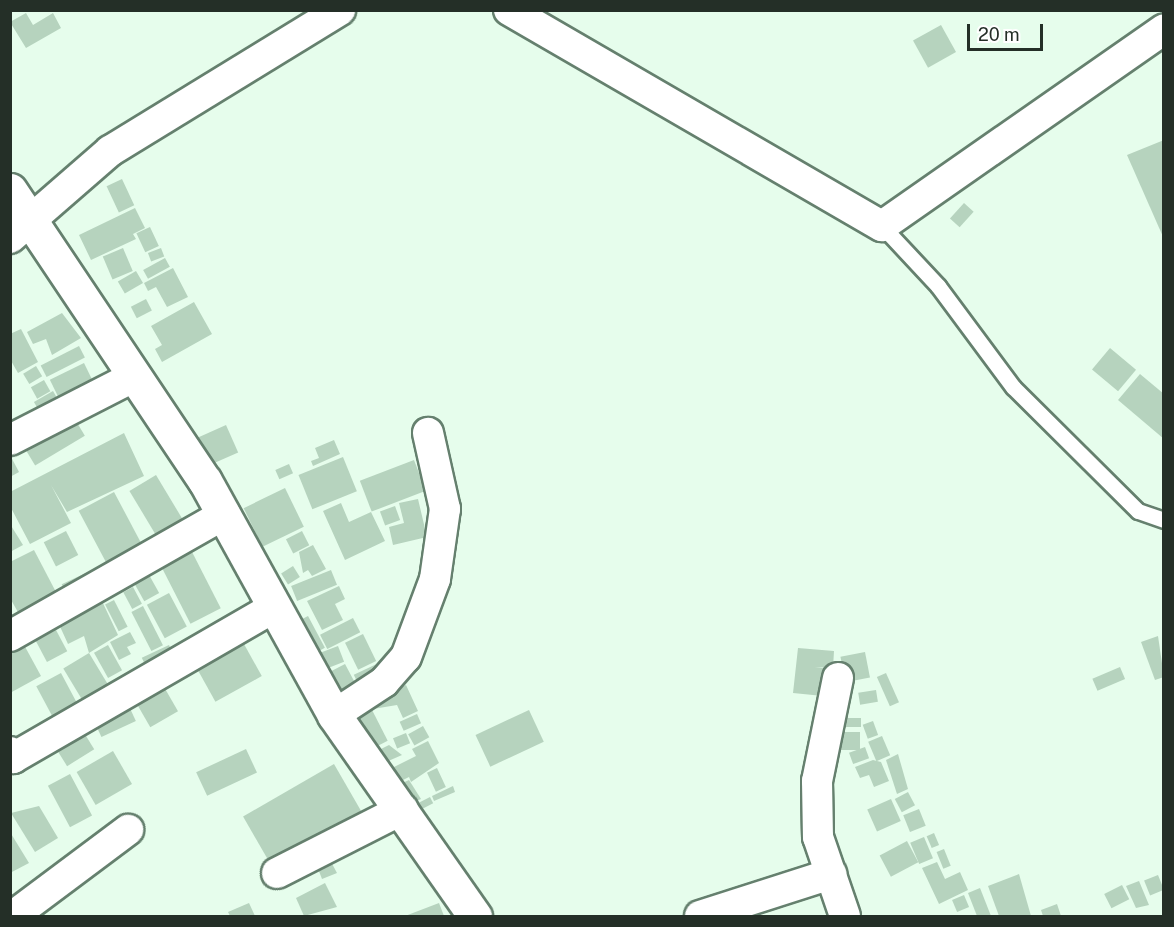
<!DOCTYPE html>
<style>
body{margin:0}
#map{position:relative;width:1174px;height:927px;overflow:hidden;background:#e6fdec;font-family:"Public Sans",sans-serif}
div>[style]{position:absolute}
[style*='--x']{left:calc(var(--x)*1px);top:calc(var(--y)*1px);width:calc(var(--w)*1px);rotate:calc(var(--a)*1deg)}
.building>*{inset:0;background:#b6d3be;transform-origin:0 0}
.roads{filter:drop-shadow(2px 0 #65806e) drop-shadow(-2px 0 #65806e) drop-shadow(0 2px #65806e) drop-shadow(0 -2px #65806e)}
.service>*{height:15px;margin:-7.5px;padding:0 7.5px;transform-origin:7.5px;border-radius:7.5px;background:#fff}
.minor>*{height:30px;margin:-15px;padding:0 15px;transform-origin:15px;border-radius:15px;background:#fff}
.tertiary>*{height:33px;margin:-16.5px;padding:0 16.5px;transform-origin:16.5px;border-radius:16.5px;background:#fff}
span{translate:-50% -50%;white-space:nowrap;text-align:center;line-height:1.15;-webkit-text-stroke:5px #fff;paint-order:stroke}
.frame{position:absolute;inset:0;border:12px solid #242f27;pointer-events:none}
.scale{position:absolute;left:967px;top:24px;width:76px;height:27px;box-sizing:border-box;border:3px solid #242f27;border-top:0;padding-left:8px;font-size:18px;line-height:21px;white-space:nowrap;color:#242f27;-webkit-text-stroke:4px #fff;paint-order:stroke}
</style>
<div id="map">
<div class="building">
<i style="clip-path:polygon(26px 13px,33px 25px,53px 13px,61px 28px,26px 48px,10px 22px)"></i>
<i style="left:941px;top:25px;width:31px;height:32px;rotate:61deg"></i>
<i style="clip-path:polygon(1164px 140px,1164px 239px,1127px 155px)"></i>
<i style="left:122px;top:179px;width:29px;height:17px;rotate:65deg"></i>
<i style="left:964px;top:203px;width:13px;height:21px;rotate:42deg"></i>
<i style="clip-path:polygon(135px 208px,145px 228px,133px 234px,136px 239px,91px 260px,79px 235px)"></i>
<i style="left:150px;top:227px;width:21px;height:15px;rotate:65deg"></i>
<i style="left:123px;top:248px;width:25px;height:22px;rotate:67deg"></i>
<i style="left:161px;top:248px;width:9px;height:14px;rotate:69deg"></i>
<i style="left:165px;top:258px;width:10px;height:25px;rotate:61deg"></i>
<i style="clip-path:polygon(173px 268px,188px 297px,167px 307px,156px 287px,148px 291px,144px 283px)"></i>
<i style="left:136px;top:271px;width:14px;height:21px;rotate:60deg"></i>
<i style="left:146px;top:299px;width:13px;height:17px;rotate:63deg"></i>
<i style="clip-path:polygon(194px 302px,212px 334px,162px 362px,155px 349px,162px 345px,151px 326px)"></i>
<i style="clip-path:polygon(62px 313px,81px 338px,52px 355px,46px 339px,33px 344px,27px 332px)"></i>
<i style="clip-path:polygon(21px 329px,38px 362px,18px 373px,10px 359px,10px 334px)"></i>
<i style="left:79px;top:346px;width:13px;height:43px;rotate:63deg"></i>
<i style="left:1110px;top:348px;width:34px;height:28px;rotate:40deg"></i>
<i style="left:84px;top:363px;width:30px;height:38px;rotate:64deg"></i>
<i style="left:36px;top:366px;width:12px;height:15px;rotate:59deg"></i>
<i style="clip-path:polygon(1140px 374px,1164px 394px,1164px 439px,1118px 400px)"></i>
<i style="left:44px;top:380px;width:13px;height:15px;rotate:61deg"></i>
<i style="left:53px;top:391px;width:14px;height:22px;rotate:60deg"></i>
<i style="left:73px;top:416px;width:23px;height:58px;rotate:59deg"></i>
<i style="left:226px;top:425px;width:30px;height:30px;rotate:66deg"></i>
<i style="clip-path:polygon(124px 433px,144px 476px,67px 512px,51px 485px,71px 523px,30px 544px,10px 506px,10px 492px)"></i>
<i style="clip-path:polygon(334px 440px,340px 454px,313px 466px,311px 461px,319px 458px,315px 448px)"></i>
<i style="clip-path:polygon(10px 455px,19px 472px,10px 477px)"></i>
<i style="left:343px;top:457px;width:37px;height:48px;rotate:68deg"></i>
<i style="left:414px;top:460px;width:33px;height:58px;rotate:69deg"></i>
<i style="left:289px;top:464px;width:10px;height:15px;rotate:66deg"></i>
<i style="left:156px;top:475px;width:51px;height:31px;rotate:59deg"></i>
<i style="left:285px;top:488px;width:43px;height:46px;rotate:64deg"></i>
<i style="left:114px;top:492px;width:58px;height:40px;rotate:62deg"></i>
<i style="clip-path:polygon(418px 499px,427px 537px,393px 545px,389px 527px,404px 523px,399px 503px)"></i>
<i style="clip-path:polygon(341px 503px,349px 522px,371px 512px,385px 541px,345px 560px,323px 511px)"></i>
<i style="left:395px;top:506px;width:15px;height:16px;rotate:70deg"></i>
<i style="clip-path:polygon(10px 524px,23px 545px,10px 552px)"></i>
<i style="left:66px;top:531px;width:27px;height:25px;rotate:63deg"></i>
<i style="left:302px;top:531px;width:16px;height:18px;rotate:63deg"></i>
<i style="clip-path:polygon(313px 545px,326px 569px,312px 576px,308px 570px,303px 573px,299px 552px)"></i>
<i style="left:189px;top:546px;width:70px;height:34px;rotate:63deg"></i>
<i style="clip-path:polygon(34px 550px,57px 594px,19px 614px,10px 598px,10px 562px)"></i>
<i style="left:293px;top:566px;width:13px;height:14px;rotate:58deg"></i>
<i style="left:331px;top:570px;width:16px;height:43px;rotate:68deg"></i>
<i style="left:88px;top:572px;width:17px;height:29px;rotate:65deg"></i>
<i style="left:148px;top:573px;width:23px;height:17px;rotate:61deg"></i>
<i style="clip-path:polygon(339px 586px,345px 599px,335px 604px,343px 620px,322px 630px,307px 601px)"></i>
<i style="left:133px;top:587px;width:19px;height:11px;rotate:62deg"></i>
<i style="left:169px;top:593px;width:38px;height:25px;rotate:62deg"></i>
<i style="clip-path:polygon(101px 599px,118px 635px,89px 653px,84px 636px,68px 644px,57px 620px)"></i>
<i style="left:114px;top:600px;width:30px;height:10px;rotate:63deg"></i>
<i style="left:143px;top:606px;width:44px;height:13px;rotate:63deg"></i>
<i style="left:308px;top:616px;width:36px;height:13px;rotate:62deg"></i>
<i style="left:353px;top:618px;width:16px;height:37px;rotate:63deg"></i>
<i style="left:56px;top:630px;width:24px;height:23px;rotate:62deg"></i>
<i style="clip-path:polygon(130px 632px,136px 643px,127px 647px,131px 654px,119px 660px,110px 642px)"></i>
<i style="left:363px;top:634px;width:30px;height:20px;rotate:64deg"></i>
<i style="left:239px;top:635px;width:47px;height:53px;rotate:61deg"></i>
<i style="clip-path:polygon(1158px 636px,1164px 677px,1155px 680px,1141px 642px)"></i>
<i style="clip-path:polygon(23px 643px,41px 676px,10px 693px,10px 649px)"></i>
<i style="left:108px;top:645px;width:29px;height:16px;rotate:61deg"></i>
<i style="left:169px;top:645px;width:17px;height:30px;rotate:65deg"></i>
<i style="left:338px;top:646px;width:17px;height:33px;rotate:69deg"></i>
<i style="clip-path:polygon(798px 648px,834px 651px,833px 668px,815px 667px,836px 670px,833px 697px,793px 693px)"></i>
<i style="left:865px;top:652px;width:26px;height:25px;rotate:79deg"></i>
<i style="left:89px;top:653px;width:43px;height:30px;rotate:59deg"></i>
<i style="left:381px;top:662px;width:14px;height:30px;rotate:65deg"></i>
<i style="clip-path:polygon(345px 664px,361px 694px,340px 704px,318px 678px)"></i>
<i style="left:1120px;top:667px;width:13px;height:30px;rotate:67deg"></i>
<i style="left:61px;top:673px;width:41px;height:28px;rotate:62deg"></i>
<i style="left:886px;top:673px;width:32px;height:10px;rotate:66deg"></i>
<i style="left:160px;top:680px;width:36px;height:32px;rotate:60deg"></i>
<i style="clip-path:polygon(406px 685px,418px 711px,403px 718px,397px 705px,373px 709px,370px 702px)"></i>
<i style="left:876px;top:690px;width:12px;height:18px;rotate:81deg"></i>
<i style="left:127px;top:702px;width:21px;height:38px;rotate:65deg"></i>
<i style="left:370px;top:706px;width:39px;height:23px;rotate:63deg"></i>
<i style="left:529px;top:710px;width:35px;height:59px;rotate:65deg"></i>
<i style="left:417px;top:714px;width:10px;height:19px;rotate:66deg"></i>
<i style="left:836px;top:718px;width:25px;height:9px"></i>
<i style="left:873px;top:721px;width:15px;height:11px;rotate:70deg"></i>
<i style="left:423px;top:726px;width:13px;height:17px;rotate:61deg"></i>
<i style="left:81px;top:728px;width:25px;height:32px;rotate:58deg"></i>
<i style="left:835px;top:732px;width:25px;height:18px"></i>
<i style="left:406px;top:733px;width:11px;height:14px;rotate:68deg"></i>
<i style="left:882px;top:736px;width:21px;height:15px;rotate:67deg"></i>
<i style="clip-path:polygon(428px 741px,439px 763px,411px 782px,409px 777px,393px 785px,386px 771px,416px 756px,412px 749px)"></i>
<i style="clip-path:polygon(389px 745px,402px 755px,377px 766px,371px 754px)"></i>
<i style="left:865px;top:747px;width:12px;height:17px;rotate:70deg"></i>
<i style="left:246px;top:749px;width:26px;height:55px;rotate:65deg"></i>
<i style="left:113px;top:751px;width:38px;height:42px;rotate:60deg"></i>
<i style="clip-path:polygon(898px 754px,908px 789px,897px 794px,886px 760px)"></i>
<i style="clip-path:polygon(873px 760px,881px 762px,889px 781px,874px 787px,869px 775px,860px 778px,855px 767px)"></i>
<i style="left:334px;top:764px;width:64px;height:105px;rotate:60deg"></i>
<i style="left:437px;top:768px;width:21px;height:11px;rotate:65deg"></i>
<i style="left:70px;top:774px;width:47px;height:25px;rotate:62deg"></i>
<i style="clip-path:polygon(409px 780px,421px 799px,405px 806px,396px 786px)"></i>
<i style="clip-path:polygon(453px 786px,455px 792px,434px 801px,432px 796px)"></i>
<i style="left:908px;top:792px;width:15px;height:15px;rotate:62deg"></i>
<i style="left:430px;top:797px;width:7px;height:23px;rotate:63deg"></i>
<i style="left:891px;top:799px;width:24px;height:26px;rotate:66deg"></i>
<i style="clip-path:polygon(39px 806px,58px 838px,35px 852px,11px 813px)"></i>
<i style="left:919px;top:809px;width:18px;height:17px;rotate:68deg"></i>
<i style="clip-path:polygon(10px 832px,29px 863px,10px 873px)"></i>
<i style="left:934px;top:833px;width:13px;height:8px;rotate:67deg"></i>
<i style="left:924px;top:837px;width:23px;height:15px;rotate:67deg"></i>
<i style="left:907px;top:841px;width:24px;height:31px;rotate:62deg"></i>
<i style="left:944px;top:849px;width:18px;height:8px;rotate:68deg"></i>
<i style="clip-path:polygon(330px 860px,337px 873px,322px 879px,317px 866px)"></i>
<i style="clip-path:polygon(937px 862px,945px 879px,960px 872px,968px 890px,939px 904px,922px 868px)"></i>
<i style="clip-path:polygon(1019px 874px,1031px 916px,999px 916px,988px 886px)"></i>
<i style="left:1158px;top:875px;width:16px;height:15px;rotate:68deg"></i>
<i style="clip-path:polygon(1139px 881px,1149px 905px,1136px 908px,1126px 886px)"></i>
<i style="clip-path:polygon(325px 883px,337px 907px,304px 916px,296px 898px)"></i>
<i style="left:1122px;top:885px;width:16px;height:20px;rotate:63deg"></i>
<i style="clip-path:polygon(980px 888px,991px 916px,977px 916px,968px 893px)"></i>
<i style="left:964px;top:895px;width:13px;height:13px;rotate:67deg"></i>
<i style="clip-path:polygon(249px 903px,255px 916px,230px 916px,228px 912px)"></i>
<i style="clip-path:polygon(439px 903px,444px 916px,405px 916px)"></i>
<i style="clip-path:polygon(1057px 904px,1061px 916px,1043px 916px,1041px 910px)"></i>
</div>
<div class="roads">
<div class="service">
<i style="--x:882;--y:226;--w:82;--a:47"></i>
<i style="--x:938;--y:286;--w:126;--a:53.4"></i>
<i style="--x:1013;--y:387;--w:176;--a:44.8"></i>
<i style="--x:1138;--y:511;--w:28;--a:19"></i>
</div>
<div class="minor">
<i style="--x:509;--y:10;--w:431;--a:30.1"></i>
<i style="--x:882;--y:226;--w:344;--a:-34.9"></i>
<i style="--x:10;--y:238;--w:133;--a:-41"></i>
<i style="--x:110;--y:151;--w:270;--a:-31.5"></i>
<i style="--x:10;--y:440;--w:140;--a:-27.1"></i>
<i style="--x:10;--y:636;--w:247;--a:-29.6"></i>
<i style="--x:838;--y:678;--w:105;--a:101.5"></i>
<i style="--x:817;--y:781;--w:56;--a:89"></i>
<i style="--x:818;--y:837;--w:83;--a:71.1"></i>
<i style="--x:334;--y:715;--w:60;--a:-33.4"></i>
<i style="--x:384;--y:682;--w:33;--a:-49"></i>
<i style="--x:406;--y:657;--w:83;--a:-69.6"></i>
<i style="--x:435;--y:579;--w:71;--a:-81.9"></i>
<i style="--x:445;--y:509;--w:78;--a:-102.6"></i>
<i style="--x:10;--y:752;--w:7;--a:63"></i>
<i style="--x:13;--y:758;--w:298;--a:-30"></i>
<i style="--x:277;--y:873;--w:141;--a:-26.9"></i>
<i style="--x:13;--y:916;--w:144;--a:-36.8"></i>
<i style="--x:700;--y:916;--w:138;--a:-17.8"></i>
</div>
<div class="tertiary">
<i style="--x:10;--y:190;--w:350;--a:56.2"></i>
<i style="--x:205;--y:481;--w:267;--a:61.1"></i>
<i style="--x:334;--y:715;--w:246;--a:55"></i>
</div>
</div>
<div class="frame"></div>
<div class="scale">20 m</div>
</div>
